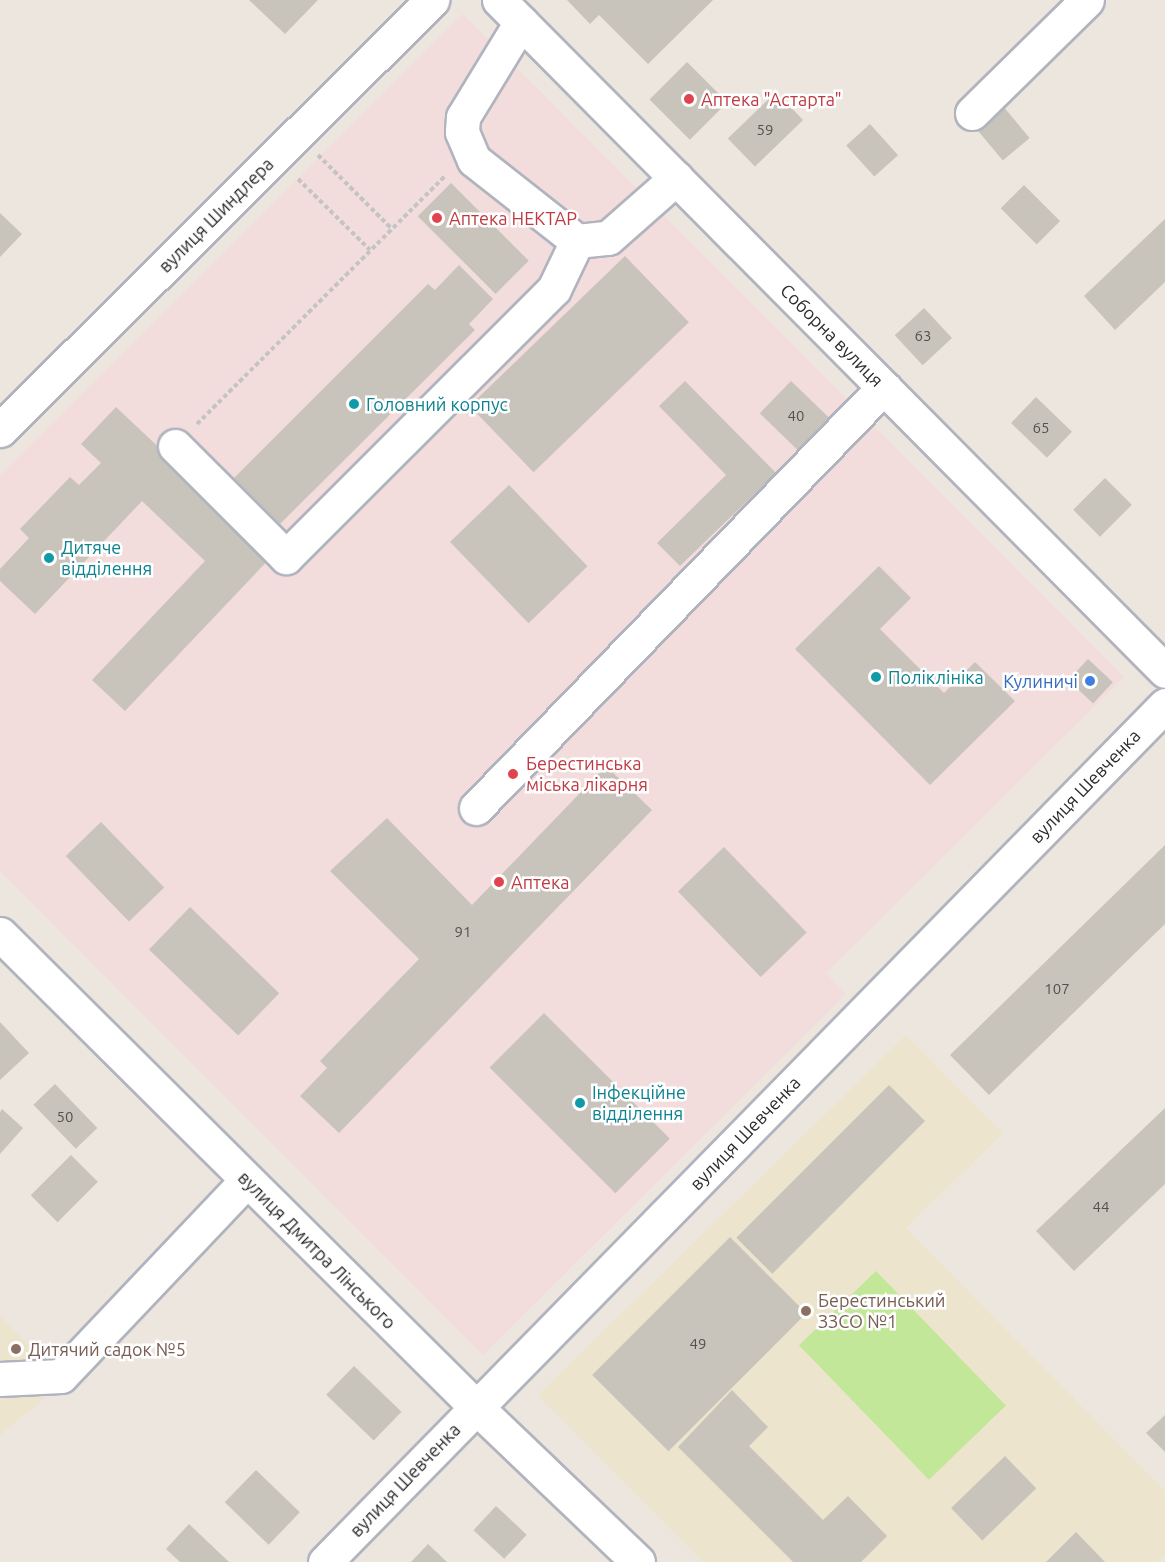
<!DOCTYPE html>
<meta charset="utf-8">
<style>
body{margin:0}
#map{position:relative;width:1165px;height:1562px;overflow:hidden;background:#ece6de;font-family:Ubuntu,sans-serif}
div>[style]{position:absolute}
[style*='--x']{left:calc(var(--x)*1px);top:calc(var(--y)*1px);width:calc(var(--w)*1px);rotate:calc(var(--a)*1deg)}
.education>*{inset:0;background:#ede4ce}
.medical>*{inset:0;background:#f2dcdc}
.pitch>*{inset:0;background:#c3e799;transform-origin:0 0}
.building>*{inset:0;background:#c8c4bc;transform-origin:0 0}
.path>*{height:4px;margin-top:-2px;transform-origin:0;background:repeating-linear-gradient(90deg,#c4c4c4 0 4.5px,transparent 0 7.5px)}
.roads{filter:drop-shadow(2px 0 #b1b4be) drop-shadow(-2px 0 #b1b4be) drop-shadow(0 2px #b1b4be) drop-shadow(0 -2px #b1b4be)}
.minor>*{height:33px;margin:-16.5px;padding:0 16.5px;transform-origin:16.5px;border-radius:16.5px;background:#fff}
.dots>*{width:16px;height:16px;translate:-50% -50%;box-sizing:border-box;border:3px solid #fff;border-radius:50%}
span{translate:-50% -50%;white-space:nowrap;text-align:center;line-height:1.15;-webkit-text-stroke:5px #fff;paint-order:stroke}
.number-label{font-size:15px;color:#52514f}
.number-label span{-webkit-text-stroke-width:0}
.health-label{font-size:18px;color:#be3a42}
.left{translate:0 -50%;text-align:left}
.street-label{font-size:18px;color:#2b2b2b}
.culture-label{font-size:18px;color:#0d838f}
.shop-label{font-size:18px;color:#366cbe}
.right{translate:-100% -50%;text-align:right}
.education-label{font-size:18px;color:#785e54}
</style>
<div id="map">
<div class="education">
<i style="clip-path:polygon(906px 1035px,1003px 1133px,906px 1228px,1165px 1491px,1165px 1555px,1157px 1562px,703px 1562px,538px 1395px)"></i>
<i style="clip-path:polygon(0 1316px,64px 1382px,0 1435px)"></i>
</div>
<div class="medical">
<i style="clip-path:polygon(463px 14px,1124px 677px,826px 973px,846px 994px,483px 1355px,0 871px,0 475px)"></i>
</div>
<div class="pitch">
<i style="left:876px;top:1271px;width:187px;height:107px;rotate:46deg"></i>
</div>
<div class="building">
<i style="clip-path:polygon(249px 0,318px 0,285px 34px)"></i>
<i style="clip-path:polygon(567px 0,713px 0,648px 64px,599px 15px,590px 24px)"></i>
<i style="left:687px;top:62px;width:57px;height:53px;rotate:45deg"></i>
<i style="left:776px;top:92px;width:39px;height:67px;rotate:46deg"></i>
<i style="left:1002px;top:105px;width:43px;height:35px;rotate:50deg"></i>
<i style="left:870px;top:124px;width:42px;height:32px;rotate:48deg"></i>
<i style="left:451px;top:183px;width:110px;height:47px;rotate:45deg"></i>
<i style="left:1024px;top:185px;width:51px;height:33px;rotate:45deg"></i>
<i style="clip-path:polygon(0 213px,22px 234px,0 257px)"></i>
<i style="clip-path:polygon(1165px 219px,1165px 282px,1115px 330px,1084px 296px)"></i>
<i style="left:625px;top:256px;width:92px;height:216px;rotate:46deg"></i>
<i style="clip-path:polygon(459px 265px,493px 299px,469px 324px,475px 330px,280px 524px,234px 478px,428px 284px,435px 290px)"></i>
<i style="left:924px;top:308px;width:41px;height:40px;rotate:47deg"></i>
<i style="clip-path:polygon(685px 381px,776px 473px,680px 566px,657px 543px,726px 475px,659px 406px)"></i>
<i style="left:791px;top:381px;width:57px;height:45px;rotate:44deg"></i>
<i style="left:1036px;top:397px;width:50px;height:36px;rotate:44deg"></i>
<i style="clip-path:polygon(116px 407px,273px 555px,125px 711px,92px 680px,205px 561px,142px 501px,35px 614px,0 581px,0 569px,29px 538px,20px 529px,70px 477px,79px 485px,101px 463px,81px 444px)"></i>
<i style="left:1105px;top:478px;width:38px;height:45px;rotate:45deg"></i>
<i style="left:509px;top:485px;width:113px;height:82px;rotate:46deg"></i>
<i style="clip-path:polygon(879px 566px,911px 598px,880px 629px,944px 693px,975px 662px,1015px 701px,930px 785px,795px 649px)"></i>
<i style="left:1088px;top:659px;width:34px;height:29px;rotate:43deg"></i>
<i style="clip-path:polygon(606px 766px,652px 810px,339px 1133px,300px 1096px,327px 1068px,320px 1061px,419px 959px,330px 871px,387px 818px,472px 905px)"></i>
<i style="left:101px;top:822px;width:91px;height:49px;rotate:46deg"></i>
<i style="clip-path:polygon(1165px 845px,1165px 924px,989px 1095px,950px 1055px)"></i>
<i style="left:724px;top:847px;width:119px;height:64px;rotate:46deg"></i>
<i style="left:190px;top:907px;width:124px;height:59px;rotate:44deg"></i>
<i style="left:544px;top:1013px;width:178px;height:77px;rotate:45deg"></i>
<i style="clip-path:polygon(0 1022px,29px 1053px,0 1080px)"></i>
<i style="left:55px;top:1084px;width:61px;height:30px;rotate:46deg"></i>
<i style="left:889px;top:1085px;width:51px;height:216px;rotate:45deg"></i>
<i style="clip-path:polygon(1165px 1108px,1165px 1184px,1074px 1271px,1036px 1231px)"></i>
<i style="clip-path:polygon(2px 1109px,23px 1128px,0 1154px,0 1112px)"></i>
<i style="left:71px;top:1155px;width:38px;height:57px;rotate:45deg"></i>
<i style="left:730px;top:1237px;width:108px;height:195px;rotate:45deg"></i>
<i style="left:354px;top:1366px;width:66px;height:40px;rotate:44deg"></i>
<i style="clip-path:polygon(732px 1390px,768px 1427px,749px 1446px,823px 1520px,848px 1496px,887px 1536px,861px 1562px,793px 1562px,678px 1447px)"></i>
<i style="clip-path:polygon(1165px 1415px,1165px 1452px,1146px 1433px)"></i>
<i style="left:1005px;top:1456px;width:45px;height:75px;rotate:46deg"></i>
<i style="left:256px;top:1470px;width:61px;height:45px;rotate:44deg"></i>
<i style="left:496px;top:1506px;width:42px;height:33px;rotate:43deg"></i>
<i style="clip-path:polygon(189px 1524px,229px 1562px,180px 1562px,166px 1549px)"></i>
<i style="clip-path:polygon(1076px 1532px,1105px 1562px,1046px 1562px)"></i>
<i style="clip-path:polygon(428px 1544px,447px 1562px,411px 1562px)"></i>
</div>
<div class="path">
<i style="--x:318;--y:155;--w:105;--a:45"></i>
<i style="--x:298;--y:179;--w:101;--a:44.6"></i>
<i style="--x:197;--y:424;--w:352;--a:-45"></i>
</div>
<div class="roads">
<div class="minor">
<i style="--x:499;--y:0;--w:945;--a:45.21"></i>
<i style="--x:521;--y:22;--w:111;--a:121.4"></i>
<i style="--x:463;--y:117;--w:15;--a:94"></i>
<i style="--x:462;--y:132;--w:30;--a:67"></i>
<i style="--x:474;--y:160;--w:131;--a:38.2"></i>
<i style="--x:577;--y:241;--w:31;--a:-6"></i>
<i style="--x:608;--y:238;--w:91;--a:-41.4"></i>
<i style="--x:972;--y:113;--w:161;--a:-44.5"></i>
<i style="--x:0;--y:430;--w:610;--a:-44.87"></i>
<i style="--x:175;--y:446;--w:157;--a:45"></i>
<i style="--x:286;--y:557;--w:379;--a:-45"></i>
<i style="--x:554;--y:289;--w:53;--a:-64.4"></i>
<i style="--x:476;--y:808;--w:586;--a:-45.9"></i>
<i style="--x:0;--y:934;--w:671;--a:44.82"></i>
<i style="--x:476;--y:1407;--w:224;--a:43.7"></i>
<i style="--x:0;--y:1379;--w:61;--a:-2.8"></i>
<i style="--x:61;--y:1376;--w:270;--a:-46.5"></i>
<i style="--x:325;--y:1562;--w:1200;--a:-45.57"></i>
</div>
</div>
<div class="dots">
<i style="left:689px;top:99px;background:#e0444e"></i>
<i style="left:437px;top:218px;background:#e0444e"></i>
<i style="left:354px;top:404px;background:#0f9aa8"></i>
<i style="left:49px;top:558px;background:#0f9aa8"></i>
<i style="left:876px;top:677px;background:#0f9aa8"></i>
<i style="left:1090px;top:681px;background:#3f7fe0"></i>
<i style="left:513px;top:774px;background:#e0444e"></i>
<i style="left:499px;top:882px;background:#e0444e"></i>
<i style="left:580px;top:1103px;background:#0f9aa8"></i>
<i style="left:806px;top:1311px;background:#8d6e63"></i>
<i style="left:16px;top:1349px;background:#8d6e63"></i>
</div>
<div class="number-label">
<span style="left:765px;top:130px">59</span>
<span style="left:923px;top:336px">63</span>
<span style="left:796px;top:416px">40</span>
<span style="left:1041px;top:428px">65</span>
<span style="left:463px;top:932px">91</span>
<span style="left:1057px;top:989px">107</span>
<span style="left:65px;top:1117px">50</span>
<span style="left:1101px;top:1207px">44</span>
<span style="left:698px;top:1344px">49</span>
</div>
<div class="health-label">
<span class="left" style="left:701px;top:99px">Аптека "Астарта"</span>
<span class="left" style="left:449px;top:218px">Аптека НЕКТАР</span>
<span class="left" style="left:526px;top:774px">Берестинська<br>міська лікарня</span>
<span class="left" style="left:511px;top:882px">Аптека</span>
</div>
<div class="street-label">
<span style="left:216px;top:215px;rotate:-45deg">вулиця Шиндлера</span>
<span style="left:832px;top:335px;rotate:45deg">Соборна вулиця</span>
<span style="left:1085px;top:786px;rotate:-46deg">вулиця Шевченка</span>
<span style="left:745px;top:1133px;rotate:-46deg">вулиця Шевченка</span>
<span style="left:317px;top:1250px;rotate:45deg">вулиця Дмитра Лінського</span>
<span style="left:405px;top:1480px;rotate:-46deg">вулиця Шевченка</span>
</div>
<div class="culture-label">
<span class="left" style="left:366px;top:404px">Головний корпус</span>
<span class="left" style="left:61px;top:558px">Дитяче<br>відділення</span>
<span class="left" style="left:888px;top:677px">Поліклініка</span>
<span class="left" style="left:592px;top:1103px">Інфекційне<br>відділення</span>
</div>
<div class="shop-label">
<span class="right" style="left:1078px;top:681px">Кулиничі</span>
</div>
<div class="education-label">
<span class="left" style="left:818px;top:1311px">Берестинський<br>ЗЗСО №1</span>
<span class="left" style="left:28px;top:1349px">Дитячий садок №5</span>
</div>
</div>
